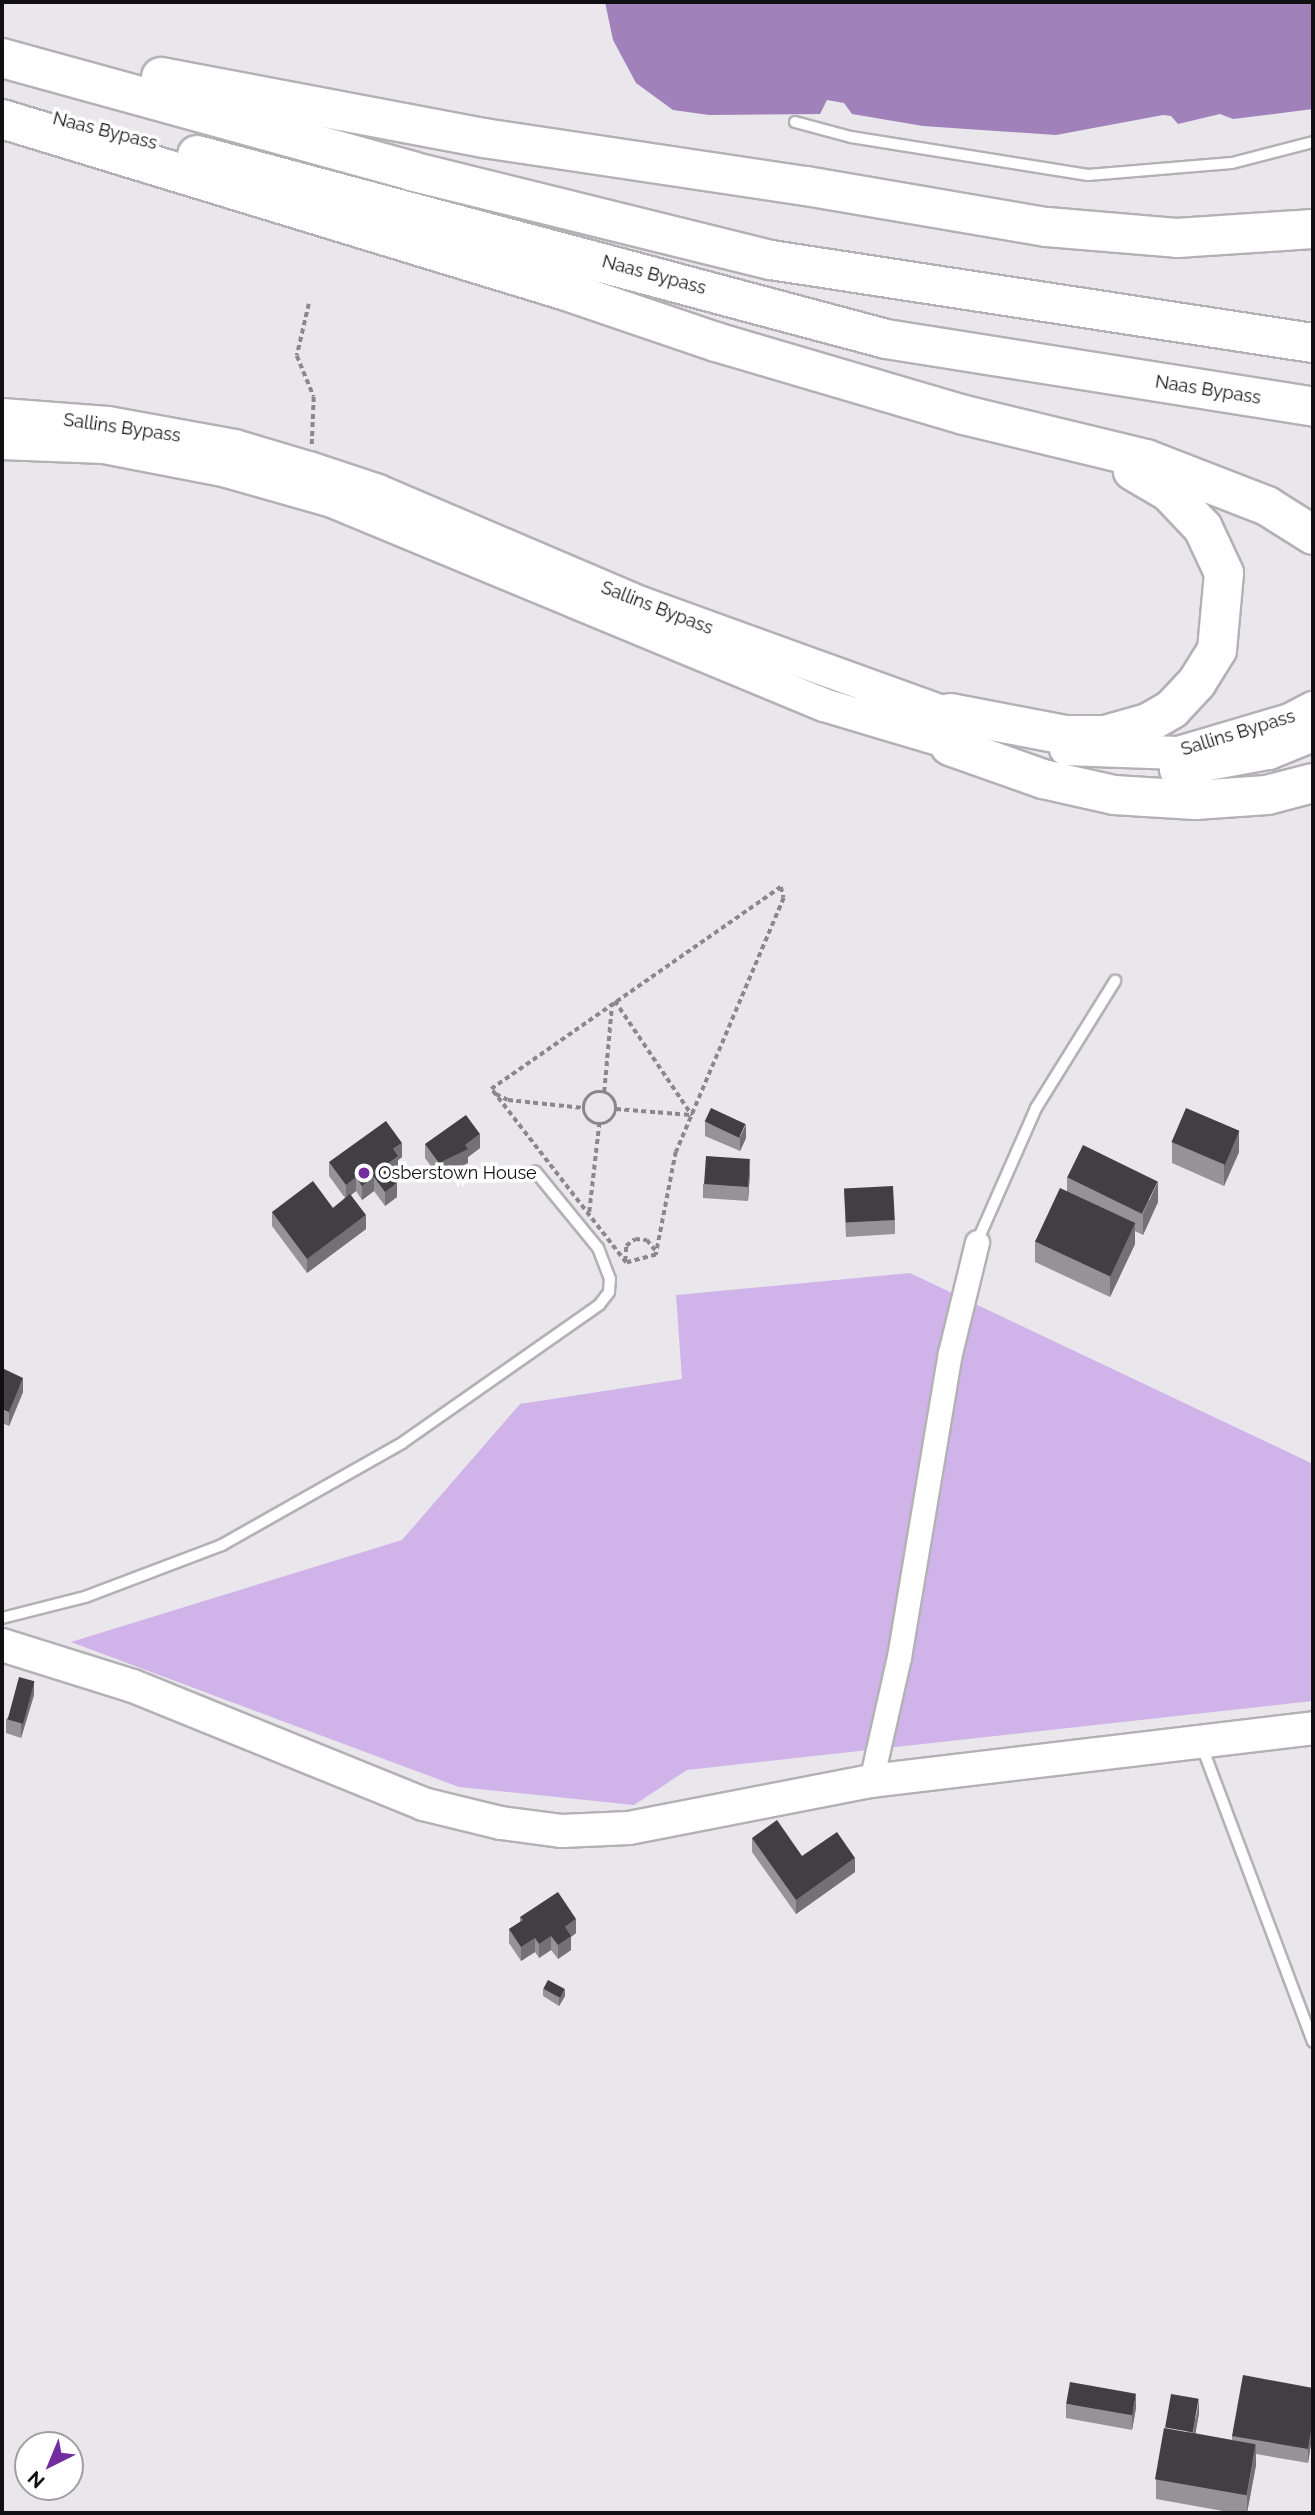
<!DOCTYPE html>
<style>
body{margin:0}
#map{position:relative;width:1315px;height:2515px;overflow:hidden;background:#e9e7ec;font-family:Raleway,sans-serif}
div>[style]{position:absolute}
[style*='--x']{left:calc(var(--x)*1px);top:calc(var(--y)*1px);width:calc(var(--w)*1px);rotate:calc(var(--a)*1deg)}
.green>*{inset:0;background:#d0b4e9}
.water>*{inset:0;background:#a181ba}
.path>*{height:3.5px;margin-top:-1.75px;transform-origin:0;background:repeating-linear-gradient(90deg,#8a888c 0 5px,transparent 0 8.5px)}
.path>.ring{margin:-1.75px;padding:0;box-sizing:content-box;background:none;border:3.5px solid #8a888c;border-radius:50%}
.roads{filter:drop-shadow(2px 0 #b3b1b5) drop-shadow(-2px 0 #b3b1b5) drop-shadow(0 2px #b3b1b5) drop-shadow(0 -2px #b3b1b5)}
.lane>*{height:10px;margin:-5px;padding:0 5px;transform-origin:5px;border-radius:5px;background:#fff}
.street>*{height:23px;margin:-11.5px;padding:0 11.5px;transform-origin:11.5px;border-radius:11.5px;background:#fff}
.secondary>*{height:32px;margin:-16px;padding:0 16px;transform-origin:16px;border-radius:16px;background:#fff}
.highway>*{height:38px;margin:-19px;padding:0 19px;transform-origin:19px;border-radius:19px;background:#fff}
.wall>*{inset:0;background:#959398}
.shaded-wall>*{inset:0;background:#737176}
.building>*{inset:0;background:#413f43;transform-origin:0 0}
.dots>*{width:19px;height:19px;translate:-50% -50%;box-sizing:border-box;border:4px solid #fff;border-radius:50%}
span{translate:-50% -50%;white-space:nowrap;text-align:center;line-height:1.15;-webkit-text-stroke:7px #fff;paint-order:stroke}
.street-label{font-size:18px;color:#100f11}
.poi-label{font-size:18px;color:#100f11}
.left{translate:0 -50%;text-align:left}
.frame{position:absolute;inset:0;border:4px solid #100f11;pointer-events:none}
.north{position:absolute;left:14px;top:2431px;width:70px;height:70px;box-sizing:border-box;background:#fff;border:2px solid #9f9fa0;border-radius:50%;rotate:223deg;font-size:19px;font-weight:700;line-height:28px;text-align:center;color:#100f11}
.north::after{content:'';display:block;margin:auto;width:24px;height:32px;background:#742da0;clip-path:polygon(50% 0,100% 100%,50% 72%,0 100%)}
</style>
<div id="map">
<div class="green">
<i style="clip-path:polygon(910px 1273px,1313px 1464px,1313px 1701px,687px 1770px,634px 1805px,459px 1787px,71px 1642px,402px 1540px,520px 1404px,682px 1379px,676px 1295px)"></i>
</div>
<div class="water">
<i style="clip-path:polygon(605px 2px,1313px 2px,1313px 109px,1233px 119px,1220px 114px,1178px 124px,1171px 116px,1163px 115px,1056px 135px,923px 126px,852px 114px,844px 103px,827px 100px,820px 114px,709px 115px,673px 110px,636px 83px,613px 40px)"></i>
</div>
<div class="path">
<i style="--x:309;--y:304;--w:53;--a:103"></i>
<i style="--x:297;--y:356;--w:44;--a:67.5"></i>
<i style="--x:314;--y:397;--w:48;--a:92.4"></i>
<i style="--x:781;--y:887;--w:11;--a:75"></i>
<i style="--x:784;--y:898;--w:276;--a:113"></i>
<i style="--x:676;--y:1152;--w:105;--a:101"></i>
<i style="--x:656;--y:1255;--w:31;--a:165"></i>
<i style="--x:626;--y:1263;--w:220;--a:-127.8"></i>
<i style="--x:491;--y:1089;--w:353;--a:-34.9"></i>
<i style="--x:615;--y:1001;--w:138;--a:56"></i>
<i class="ring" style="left:584px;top:1092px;width:28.5px;height:28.5px"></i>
<i style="--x:604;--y:1092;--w:89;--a:-84.9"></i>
<i style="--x:496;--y:1094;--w:13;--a:27"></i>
<i style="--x:508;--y:1100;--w:76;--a:6"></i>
<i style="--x:616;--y:1109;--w:75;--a:4.6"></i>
<i style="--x:589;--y:1212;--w:89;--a:-83.5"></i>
<i style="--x:625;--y:1261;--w:15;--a:-86"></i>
<i style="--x:626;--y:1246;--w:11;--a:-38"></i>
<i style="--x:635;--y:1239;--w:12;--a:5"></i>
<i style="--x:647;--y:1240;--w:13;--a:51"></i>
</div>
<div class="roads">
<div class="lane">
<i style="--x:795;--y:122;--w:58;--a:15"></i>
<i style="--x:851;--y:137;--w:240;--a:9.1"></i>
<i style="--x:1088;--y:175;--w:144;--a:-4.8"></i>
<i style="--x:1232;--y:163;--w:84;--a:-14.5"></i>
<i style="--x:977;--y:1242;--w:146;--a:-66.2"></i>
<i style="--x:1036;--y:1108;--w:150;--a:-58.1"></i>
<i style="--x:2;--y:1618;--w:86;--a:-14.2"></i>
<i style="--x:85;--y:1597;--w:147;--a:-20.8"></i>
<i style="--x:222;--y:1545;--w:207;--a:-29.5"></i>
<i style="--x:402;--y:1443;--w:241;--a:-35"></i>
<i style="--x:599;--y:1305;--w:16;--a:-52"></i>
<i style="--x:609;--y:1292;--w:13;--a:-86"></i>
<i style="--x:610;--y:1279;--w:33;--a:-111"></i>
<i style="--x:598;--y:1248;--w:99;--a:-129.3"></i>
<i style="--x:1201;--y:1744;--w:318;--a:69.4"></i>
</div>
<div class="street">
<i style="--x:871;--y:1781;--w:127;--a:-77.3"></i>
<i style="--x:899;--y:1657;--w:308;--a:-80.5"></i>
<i style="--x:950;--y:1353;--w:114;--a:-76.3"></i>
</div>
<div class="secondary">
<i style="--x:2;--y:415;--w:106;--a:4.3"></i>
<i style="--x:108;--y:423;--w:129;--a:10.3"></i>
<i style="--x:235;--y:446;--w:77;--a:16.6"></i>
<i style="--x:309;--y:468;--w:73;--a:18.4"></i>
<i style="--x:378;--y:491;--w:286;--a:23.1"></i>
<i style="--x:641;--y:603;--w:352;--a:19.9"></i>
<i style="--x:2;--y:443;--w:102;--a:2.2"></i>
<i style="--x:104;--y:447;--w:125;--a:11"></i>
<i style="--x:227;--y:471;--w:109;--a:15.9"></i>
<i style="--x:332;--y:501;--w:533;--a:22.52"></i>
<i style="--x:824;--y:705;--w:154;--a:16.6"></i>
<i style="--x:1066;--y:749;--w:112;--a:2"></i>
<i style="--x:1178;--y:753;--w:117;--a:-16.4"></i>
<i style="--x:1290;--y:720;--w:26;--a:-28"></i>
<i style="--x:1176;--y:770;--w:95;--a:-10.4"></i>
<i style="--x:1269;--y:753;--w:48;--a:-22.2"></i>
<i style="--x:2;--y:1645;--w:137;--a:17.4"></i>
<i style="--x:133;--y:1686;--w:313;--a:22.1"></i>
<i style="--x:423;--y:1804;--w:80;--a:13.7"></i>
<i style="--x:501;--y:1823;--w:62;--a:7.5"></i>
<i style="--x:562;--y:1831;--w:67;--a:-2.6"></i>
<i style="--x:629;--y:1828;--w:247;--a:-11"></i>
<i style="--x:871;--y:1781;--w:445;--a:-6.8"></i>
</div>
<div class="highway">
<i style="--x:2;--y:58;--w:424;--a:15.4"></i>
<i style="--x:411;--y:171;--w:371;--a:13.9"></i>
<i style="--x:771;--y:260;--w:548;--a:8.71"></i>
<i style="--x:161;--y:77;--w:329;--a:10.7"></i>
<i style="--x:484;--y:138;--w:326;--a:8.5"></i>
<i style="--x:806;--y:186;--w:244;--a:9.7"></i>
<i style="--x:1047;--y:227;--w:130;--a:4.8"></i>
<i style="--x:1177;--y:238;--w:136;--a:-3.8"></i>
<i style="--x:2;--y:119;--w:586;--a:16.95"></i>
<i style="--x:563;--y:290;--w:162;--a:18.8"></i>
<i style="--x:716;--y:342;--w:259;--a:16.4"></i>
<i style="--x:964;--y:415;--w:187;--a:13.6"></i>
<i style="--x:1146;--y:459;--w:130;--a:21.2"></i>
<i style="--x:1267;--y:506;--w:54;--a:32.2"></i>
<i style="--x:197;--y:155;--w:713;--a:14.95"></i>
<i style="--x:886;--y:339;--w:432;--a:9"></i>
<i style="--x:950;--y:713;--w:117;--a:10.8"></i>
<i style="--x:1065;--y:735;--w:40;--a:0"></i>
<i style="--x:1105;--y:735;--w:45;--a:-15.6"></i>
<i style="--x:1148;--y:723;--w:28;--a:-30"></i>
<i style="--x:1172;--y:709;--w:37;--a:-47"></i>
<i style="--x:1197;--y:682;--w:38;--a:-58"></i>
<i style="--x:1217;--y:650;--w:77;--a:-84.8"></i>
<i style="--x:1224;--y:573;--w:50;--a:-115"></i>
<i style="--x:1203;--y:528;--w:50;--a:-133.4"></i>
<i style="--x:1169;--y:492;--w:42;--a:-149.7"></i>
<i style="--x:950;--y:746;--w:99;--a:19.5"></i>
<i style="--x:1043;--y:779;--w:73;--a:12.7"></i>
<i style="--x:1114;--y:795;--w:81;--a:3.5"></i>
<i style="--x:1195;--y:800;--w:72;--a:-4"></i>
<i style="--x:1267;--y:795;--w:48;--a:-14.6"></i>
</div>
</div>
<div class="wall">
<i style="clip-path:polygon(705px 1122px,746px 1138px,740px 1151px,705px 1136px)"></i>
<i style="clip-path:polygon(1172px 1142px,1239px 1152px,1224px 1186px,1172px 1163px)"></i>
<i style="clip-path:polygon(425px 1144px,480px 1148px,468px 1157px,468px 1163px,439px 1177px,425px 1158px)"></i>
<i style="clip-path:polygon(402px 1157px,398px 1160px,398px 1170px,391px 1175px,397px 1197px,385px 1206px,374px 1191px,362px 1200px,356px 1191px,351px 1195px,366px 1229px,307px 1273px,272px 1226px,272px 1212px,333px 1208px,345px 1198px,329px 1176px,329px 1162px)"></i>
<i style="clip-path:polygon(750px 1173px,748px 1201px,703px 1198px,703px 1184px)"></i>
<i style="clip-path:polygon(1067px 1177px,1158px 1202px,1143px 1235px,1135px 1231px,1135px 1244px,1110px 1297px,1035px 1262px,1035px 1241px,1067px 1191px)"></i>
<i style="clip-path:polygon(844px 1189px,895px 1220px,895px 1234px,846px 1237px)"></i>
<i style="clip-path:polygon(2px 1368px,23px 1392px,9px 1426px,2px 1423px)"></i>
<i style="clip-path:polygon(34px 1695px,21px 1738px,6px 1733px,6px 1719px)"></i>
<i style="clip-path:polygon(752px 1838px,802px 1856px,855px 1872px,796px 1914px,752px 1852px)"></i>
<i style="clip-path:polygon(520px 1917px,576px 1933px,571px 1937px,571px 1950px,558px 1959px,551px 1950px,539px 1958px,535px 1952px,521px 1961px,509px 1943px,509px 1929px,520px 1922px)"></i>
<i style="clip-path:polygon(543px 1989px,565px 1996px,559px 2006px,543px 1996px)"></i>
<i style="clip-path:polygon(1313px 2388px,1313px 2431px,1308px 2463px,1256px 2454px,1256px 2465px,1247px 2513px,1234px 2513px,1156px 2499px,1156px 2479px,1199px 2413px,1195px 2433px,1232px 2440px,1232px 2436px)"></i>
<i style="clip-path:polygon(1066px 2404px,1136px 2408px,1132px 2430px,1066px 2418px)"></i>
</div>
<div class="shaded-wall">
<i style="clip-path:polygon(746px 1124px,746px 1138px,740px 1151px,740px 1137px)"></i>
<i style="clip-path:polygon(1239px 1131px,1239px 1152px,1224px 1186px,1224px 1165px)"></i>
<i style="clip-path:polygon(480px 1134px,480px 1148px,468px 1157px,468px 1163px,439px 1177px,439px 1163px)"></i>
<i style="clip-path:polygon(402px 1143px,402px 1157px,398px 1160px,398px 1170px,384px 1180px,384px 1166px,393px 1149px)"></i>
<i style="clip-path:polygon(750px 1159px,750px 1173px,748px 1201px,748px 1187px)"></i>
<i style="clip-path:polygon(356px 1177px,356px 1191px,346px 1199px,346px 1185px)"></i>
<i style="clip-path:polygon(374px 1177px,374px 1191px,362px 1200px,362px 1186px)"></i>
<i style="clip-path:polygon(1158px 1181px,1158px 1202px,1143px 1235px,1143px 1214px)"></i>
<i style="clip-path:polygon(397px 1183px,397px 1197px,385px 1206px,385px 1192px)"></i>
<i style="clip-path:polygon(366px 1215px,366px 1229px,307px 1273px,307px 1259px)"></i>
<i style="clip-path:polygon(1135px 1223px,1135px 1244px,1110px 1297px,1110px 1276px)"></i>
<i style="clip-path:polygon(23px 1378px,23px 1392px,9px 1426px,9px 1412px)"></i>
<i style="clip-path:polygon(34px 1681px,34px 1695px,21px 1738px,21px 1724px)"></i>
<i style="clip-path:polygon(855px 1858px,855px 1872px,796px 1914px,796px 1900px)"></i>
<i style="clip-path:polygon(576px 1919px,576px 1933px,571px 1937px,571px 1950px,558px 1959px,558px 1945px,565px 1927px)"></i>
<i style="clip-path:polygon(551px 1936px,551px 1950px,539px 1958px,539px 1944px)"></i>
<i style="clip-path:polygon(535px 1938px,535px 1952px,521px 1961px,521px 1947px)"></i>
<i style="clip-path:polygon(565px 1989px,565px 1996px,559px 2006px,559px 1999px)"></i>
<i style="clip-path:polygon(1136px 2394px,1136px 2408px,1132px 2430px,1132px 2416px)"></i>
<i style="clip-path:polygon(1199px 2399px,1199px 2413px,1192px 2454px,1192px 2440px)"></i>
<i style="clip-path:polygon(1313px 2417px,1313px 2431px,1308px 2463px,1308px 2449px)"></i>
<i style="clip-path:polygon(1256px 2444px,1256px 2465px,1247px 2513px,1247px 2495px)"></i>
</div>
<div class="building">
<i style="left:711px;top:1108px;width:38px;height:15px;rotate:25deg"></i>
<i style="left:1186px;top:1108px;width:58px;height:37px;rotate:23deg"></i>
<i style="clip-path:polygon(466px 1115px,480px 1134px,465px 1145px,468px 1149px,439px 1163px,425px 1144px)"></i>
<i style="clip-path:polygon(386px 1121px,402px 1143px,393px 1149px,398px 1156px,384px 1166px,397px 1183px,385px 1192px,374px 1177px,362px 1186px,356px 1177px,346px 1185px,329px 1162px)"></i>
<i style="left:1083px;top:1145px;width:83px;height:36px;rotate:26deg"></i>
<i style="left:706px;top:1156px;width:44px;height:28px;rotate:4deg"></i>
<i style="clip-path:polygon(313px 1181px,333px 1208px,350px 1194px,366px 1215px,307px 1259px,272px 1212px)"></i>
<i style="left:893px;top:1186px;width:34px;height:49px;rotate:87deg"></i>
<i style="left:1060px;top:1188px;width:83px;height:59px;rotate:25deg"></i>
<i style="clip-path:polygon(2px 1368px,23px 1378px,9px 1412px,2px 1409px)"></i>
<i style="left:19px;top:1677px;width:16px;height:44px;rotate:15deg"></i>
<i style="clip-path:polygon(777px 1820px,802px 1856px,837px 1832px,855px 1858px,796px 1900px,752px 1838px)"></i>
<i style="clip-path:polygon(558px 1892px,576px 1919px,565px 1927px,571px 1936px,558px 1945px,551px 1936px,539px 1944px,535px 1938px,521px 1947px,509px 1929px,523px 1920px,520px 1917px)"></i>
<i style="left:548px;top:1980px;width:19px;height:10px;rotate:28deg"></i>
<i style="clip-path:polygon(1243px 2375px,1313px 2388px,1313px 2417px,1308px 2449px,1232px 2436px)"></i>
<i style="left:1070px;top:2382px;width:67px;height:22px;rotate:10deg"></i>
<i style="left:1171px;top:2394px;width:28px;height:34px;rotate:10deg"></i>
<i style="left:1164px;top:2428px;width:93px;height:52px;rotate:10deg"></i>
</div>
<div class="dots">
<i style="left:364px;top:1173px;background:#742da0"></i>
</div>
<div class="street-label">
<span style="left:105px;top:131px;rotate:14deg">Naas Bypass</span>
<span style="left:654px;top:275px;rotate:15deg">Naas Bypass</span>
<span style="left:1208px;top:390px;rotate:9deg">Naas Bypass</span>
<span style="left:122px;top:428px;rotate:8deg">Sallins Bypass</span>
<span style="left:657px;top:608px;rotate:21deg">Sallins Bypass</span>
<span style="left:1238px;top:733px;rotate:-17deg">Sallins Bypass</span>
</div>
<div class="poi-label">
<span class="left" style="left:378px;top:1173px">Osberstown House</span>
</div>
<div class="frame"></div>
<div class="north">N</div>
</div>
